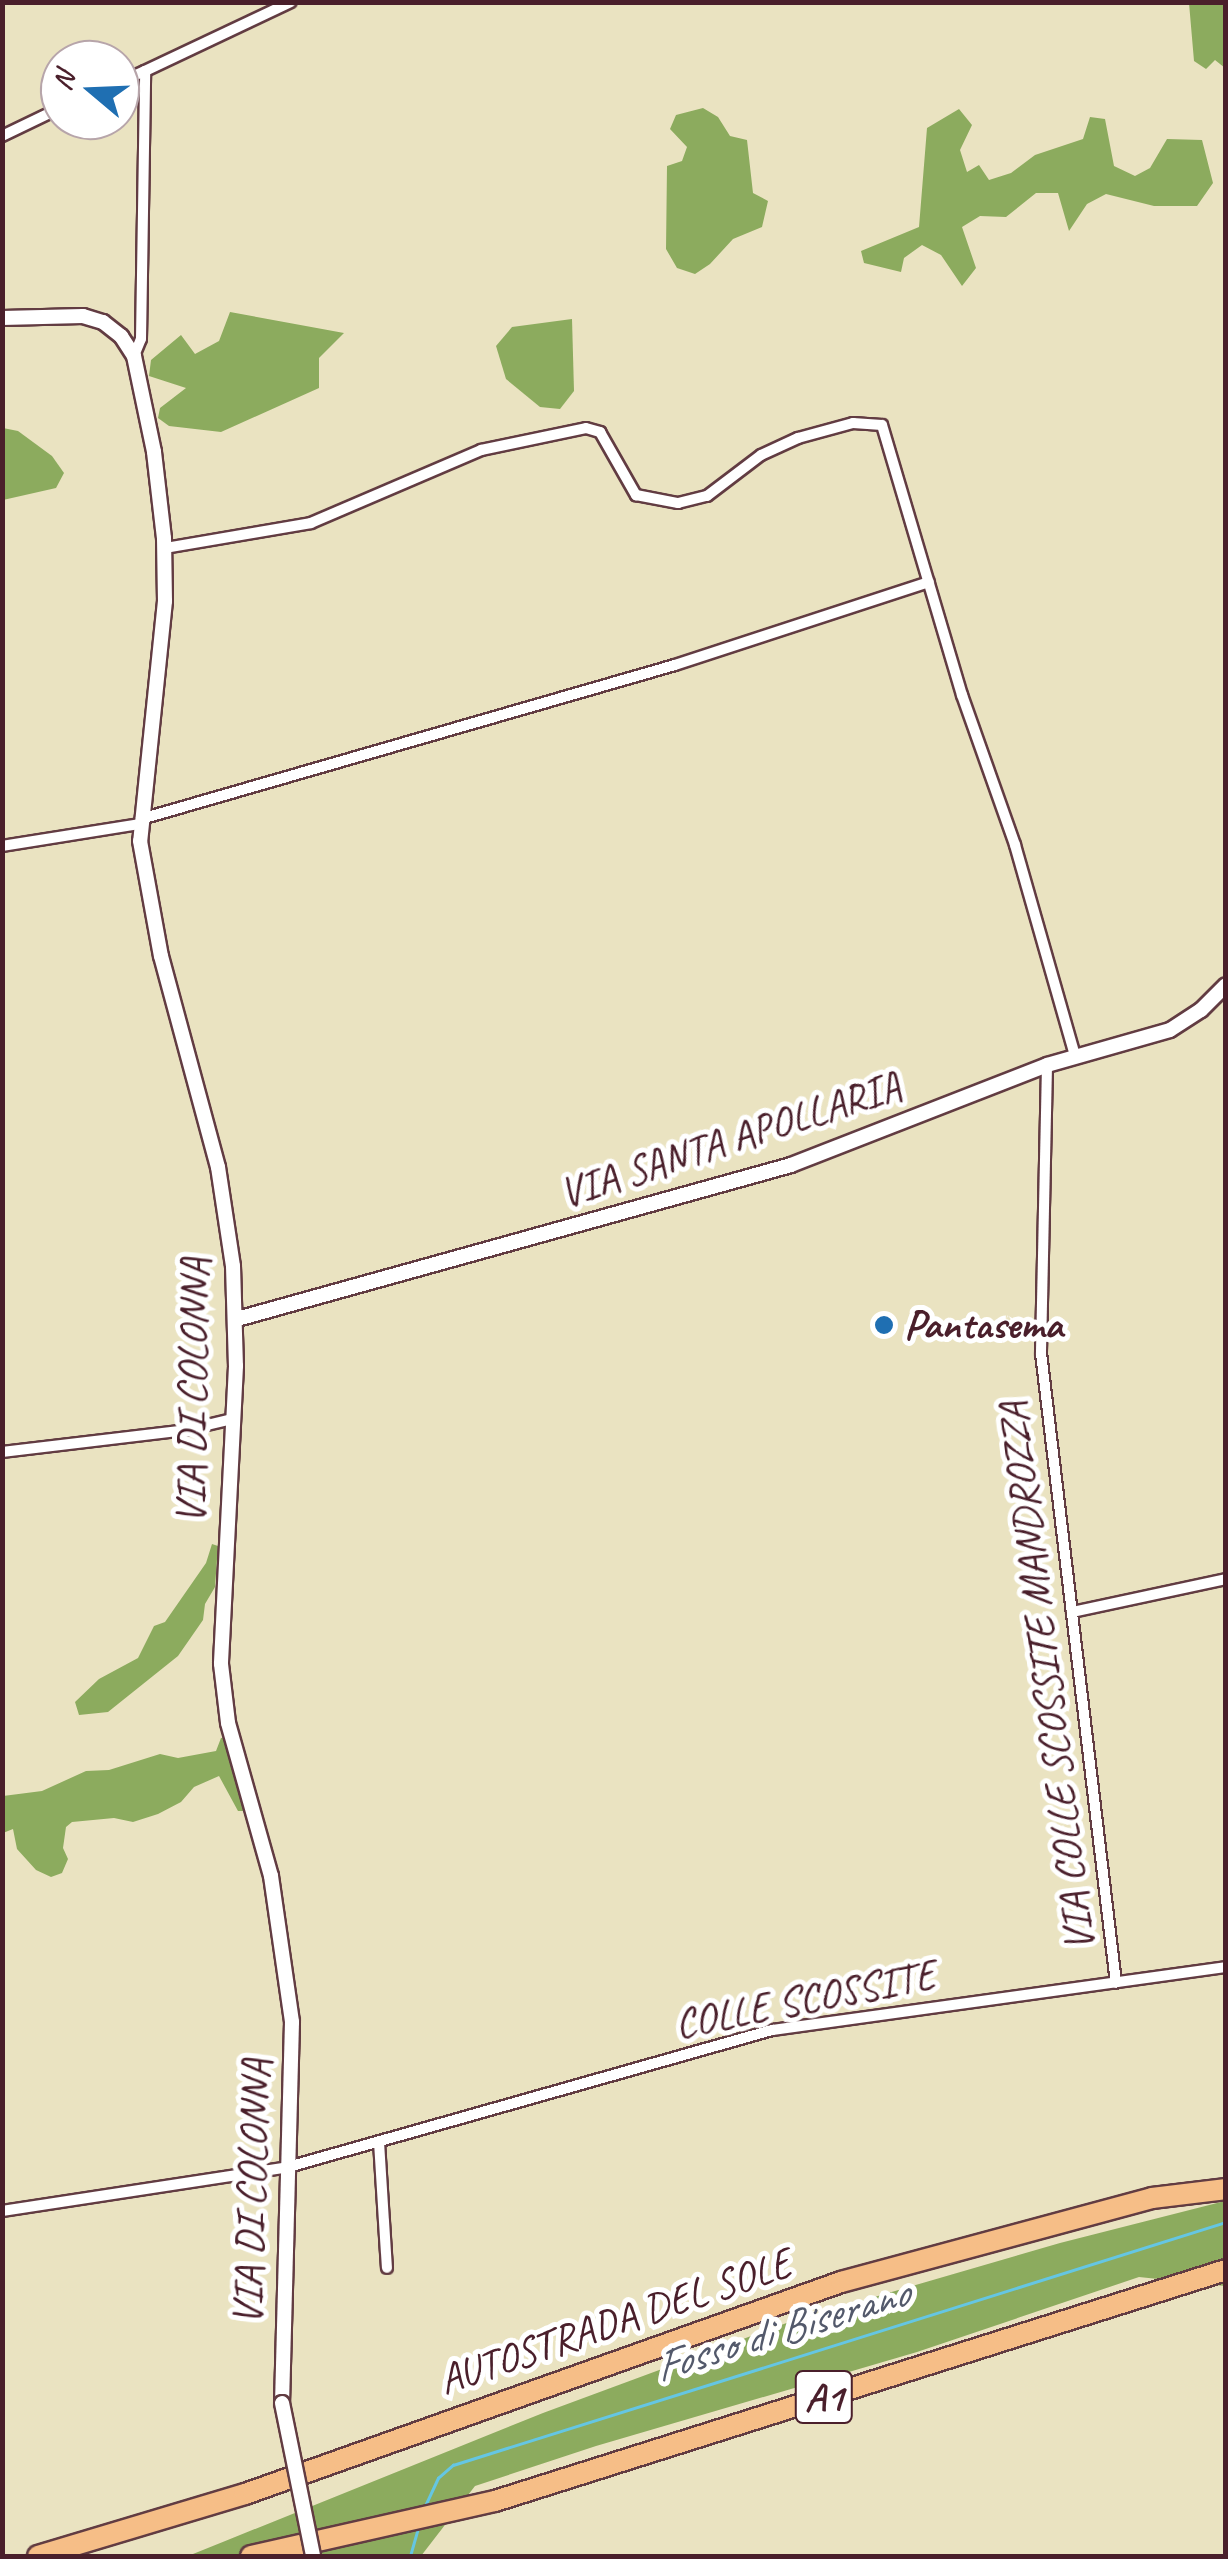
<!DOCTYPE html>
<style>
body{margin:0}
#map{position:relative;width:1228px;height:2559px;overflow:hidden;background:#eae3c1;font-family:Caveat,sans-serif}
div>[style]{position:absolute}
[style*='--x']{left:calc(var(--x)*1px);top:calc(var(--y)*1px);width:calc(var(--w)*1px);rotate:calc(var(--a)*1deg)}
.forest>*{inset:0;background:#8cab5e}
.stream>*{height:2.5px;margin:-1.25px;padding:0 1.25px;transform-origin:1.25px;border-radius:1.25px;background:#65c6e3}
.roads{filter:drop-shadow(2px 0 #623c42) drop-shadow(-2px 0 #623c42) drop-shadow(0 2px #623c42) drop-shadow(0 -2px #623c42)}
.minor>*{height:10px;margin:-5px;padding:0 5px;transform-origin:5px;border-radius:5px;background:#fff}
.tertiary>*{height:14px;margin:-7px;padding:0 7px;transform-origin:7px;border-radius:7px;background:#fff}
.motorway>*{height:20px;margin:-10px;padding:0 10px;transform-origin:10px;border-radius:10px;background:#f6be87}
.bridges{filter:drop-shadow(2px 0 #623c42) drop-shadow(-2px 0 #623c42) drop-shadow(0 2px #623c42) drop-shadow(0 -2px #623c42)}
.tertiary-bridge>*{height:14px;margin:-7px;padding:0 7px;transform-origin:7px;border-radius:7px;background:#fff}
.dots>*{width:28px;height:28px;translate:-50% -50%;box-sizing:border-box;border:5px solid #fff;border-radius:50%}
span{translate:-50% -50%;white-space:nowrap;text-align:center;line-height:1.15;-webkit-text-stroke:10px #fff;paint-order:stroke}
.shield-label span{padding:2px 8px;background:#fff;border:2px solid;border-radius:8px;-webkit-text-stroke-width:0}
.shield-label{font-size:40px;color:#4a1f2b;font-weight:700}
.street-label{font-size:42px;color:#4a1f2b}
.poi-label{font-size:42px;color:#4a1f2b;font-weight:700}
.left{translate:0 -50%;text-align:left}
.water-label{font-size:45px;color:#53596b;font-style:italic}
.frame{position:absolute;inset:0;border:5px solid #4a1f2b;pointer-events:none}
.north{position:absolute;left:40px;top:40px;width:100px;height:100px;box-sizing:border-box;background:#fff;border:2px solid #b7a5aa;border-radius:50%;rotate:289deg;font-size:28px;font-weight:700;line-height:40px;text-align:center;color:#4a1f2b}
.north::after{content:'';display:block;margin:auto;width:35px;height:45px;background:#1f6fb2;clip-path:polygon(50% 0,100% 100%,50% 72%,0 100%)}
</style>
<div id="map">
<div class="forest">
<i style="clip-path:polygon(1189px 3px,1225px 3px,1225px 68px,1215px 60px,1206px 69px,1194px 61px)"></i>
<i style="clip-path:polygon(703px 108px,718px 117px,730px 136px,747px 140px,753px 193px,768px 201px,762px 227px,733px 239px,710px 264px,695px 274px,677px 268px,666px 249px,667px 166px,682px 161px,687px 147px,670px 129px,676px 115px)"></i>
<i style="clip-path:polygon(959px 109px,972px 125px,960px 150px,967px 172px,979px 165px,989px 180px,1011px 173px,1035px 155px,1083px 139px,1090px 117px,1105px 119px,1114px 166px,1135px 176px,1150px 168px,1167px 139px,1202px 140px,1213px 183px,1197px 206px,1154px 206px,1106px 194px,1087px 204px,1069px 231px,1058px 193px,1036px 193px,1006px 217px,980px 216px,962px 227px,976px 268px,962px 286px,941px 255px,922px 245px,904px 258px,901px 272px,864px 263px,861px 251px,919px 227px,927px 128px)"></i>
<i style="clip-path:polygon(230px 312px,344px 333px,319px 358px,319px 388px,221px 432px,169px 426px,158px 418px,160px 408px,186px 388px,149px 376px,151px 360px,181px 335px,195px 354px,219px 341px)"></i>
<i style="clip-path:polygon(572px 319px,574px 391px,560px 409px,540px 407px,506px 379px,496px 346px,512px 327px)"></i>
<i style="clip-path:polygon(3px 428px,18px 431px,52px 456px,64px 473px,56px 488px,3px 500px)"></i>
<i style="clip-path:polygon(212px 1544px,218px 1546px,215px 1587px,205px 1604px,203px 1620px,178px 1656px,108px 1712px,79px 1715px,75px 1702px,99px 1679px,138px 1658px,154px 1626px,165px 1622px,206px 1563px)"></i>
<i style="clip-path:polygon(221px 1738px,229px 1738px,249px 1811px,238px 1811px,219px 1776px,194px 1787px,181px 1802px,158px 1814px,133px 1822px,114px 1818px,72px 1822px,66px 1827px,63px 1848px,68px 1859px,62px 1873px,51px 1877px,36px 1870px,17px 1849px,13px 1829px,3px 1833px,3px 1796px,42px 1791px,86px 1771px,109px 1770px,160px 1754px,178px 1758px,216px 1751px)"></i>
<i style="clip-path:polygon(1225px 2201px,1225px 2286px,1139px 2277px,917px 2352px,596px 2446px,475px 2486px,421px 2556px,188px 2556px,543px 2413px,792px 2321px,1060px 2243px)"></i>
</div>
<div class="stream">
<i style="--x:424;--y:2508;--w:33;--a:-65"></i>
<i style="--x:438;--y:2478;--w:20;--a:-41"></i>
<i style="--x:453;--y:2465;--w:810;--a:-17.45"></i>
<i style="--x:410;--y:2556;--w:32;--a:-74"></i>
</div>
<div class="roads">
<div class="minor">
<i style="--x:120;--y:82;--w:27;--a:-24"></i>
<i style="--x:2;--y:136;--w:64;--a:-25.8"></i>
<i style="--x:134;--y:356;--w:18;--a:-68"></i>
<i style="--x:141;--y:339;--w:268;--a:-89.1"></i>
<i style="--x:145;--y:71;--w:161;--a:-25.3"></i>
<i style="--x:165;--y:548;--w:148;--a:-9.7"></i>
<i style="--x:311;--y:523;--w:185;--a:-23.2"></i>
<i style="--x:481;--y:450;--w:107;--a:-11.8"></i>
<i style="--x:586;--y:428;--w:15;--a:16"></i>
<i style="--x:600;--y:432;--w:73;--a:60.3"></i>
<i style="--x:636;--y:495;--w:43;--a:10.8"></i>
<i style="--x:678;--y:503;--w:30;--a:-14"></i>
<i style="--x:707;--y:496;--w:68;--a:-37.2"></i>
<i style="--x:761;--y:455;--w:41;--a:-24.7"></i>
<i style="--x:798;--y:438;--w:57;--a:-15.3"></i>
<i style="--x:853;--y:423;--w:29;--a:4"></i>
<i style="--x:882;--y:425;--w:282;--a:73.5"></i>
<i style="--x:962;--y:695;--w:159;--a:70.5"></i>
<i style="--x:1015;--y:845;--w:218;--a:74.1"></i>
<i style="--x:141;--y:819;--w:556;--a:-16.09"></i>
<i style="--x:675;--y:665;--w:267;--a:-18.1"></i>
<i style="--x:2;--y:846;--w:140;--a:-9.1"></i>
<i style="--x:1047;--y:1065;--w:288;--a:91.2"></i>
<i style="--x:1041;--y:1353;--w:634;--a:83.21"></i>
<i style="--x:2;--y:1452;--w:185;--a:-6.8"></i>
<i style="--x:186;--y:1430;--w:47;--a:-13.4"></i>
<i style="--x:1072;--y:1612;--w:157;--a:-12.1"></i>
<i style="--x:379;--y:2142;--w:126;--a:86.4"></i>
<i style="--x:2;--y:2211;--w:289;--a:-8.7"></i>
<i style="--x:288;--y:2167;--w:503;--a:-15.8"></i>
<i style="--x:772;--y:2030;--w:458;--a:-7.9"></i>
</div>
<div class="tertiary">
<i style="--x:2;--y:318;--w:81;--a:-1.4"></i>
<i style="--x:83;--y:316;--w:21;--a:17"></i>
<i style="--x:103;--y:322;--w:23;--a:38"></i>
<i style="--x:121;--y:336;--w:24;--a:57"></i>
<i style="--x:134;--y:356;--w:98;--a:78.2"></i>
<i style="--x:154;--y:452;--w:87;--a:83.4"></i>
<i style="--x:164;--y:538;--w:63;--a:89.1"></i>
<i style="--x:165;--y:601;--w:241;--a:95.9"></i>
<i style="--x:140;--y:841;--w:117;--a:79.7"></i>
<i style="--x:161;--y:956;--w:219;--a:74.9"></i>
<i style="--x:218;--y:1167;--w:100;--a:81.4"></i>
<i style="--x:233;--y:1266;--w:100;--a:88.3"></i>
<i style="--x:236;--y:1366;--w:298;--a:92.9"></i>
<i style="--x:221;--y:1664;--w:59;--a:83.2"></i>
<i style="--x:228;--y:1723;--w:159;--a:74.3"></i>
<i style="--x:271;--y:1876;--w:148;--a:81.8"></i>
<i style="--x:292;--y:2022;--w:381;--a:91.5"></i>
<i style="--x:237;--y:1319;--w:575;--a:-15.53"></i>
<i style="--x:791;--y:1165;--w:275;--a:-21.3"></i>
<i style="--x:1047;--y:1065;--w:128;--a:-15.9"></i>
<i style="--x:1170;--y:1030;--w:37;--a:-33"></i>
<i style="--x:1201;--y:1010;--w:35;--a:-45"></i>
</div>
<div class="motorway">
<i style="--x:38;--y:2556;--w:216;--a:-16.7"></i>
<i style="--x:245;--y:2494;--w:633;--a:-19.58"></i>
<i style="--x:841;--y:2282;--w:322;--a:-15.1"></i>
<i style="--x:1152;--y:2198;--w:75;--a:-6.9"></i>
<i style="--x:251;--y:2556;--w:250;--a:-12.7"></i>
<i style="--x:495;--y:2501;--w:767;--a:-17.54"></i>
</div>
</div>
<div class="bridges">
<div class="tertiary-bridge">
<i style="--x:282;--y:2403;--w:156;--a:78.5"></i>
</div>
</div>
<div class="dots">
<i style="left:884px;top:1325px;background:#1f6fb2"></i>
</div>
<div class="shield-label">
<span style="left:824px;top:2397px">A1</span>
</div>
<div class="street-label">
<span style="left:730px;top:1140px;rotate:-18deg">VIA SANTA APOLLARIA</span>
<span style="left:193px;top:1391px;rotate:-89deg">VIA DI COLONNA</span>
<span style="left:1047px;top:1677px;rotate:-97deg">VIA COLLE SCOSSITE MANDROZZA</span>
<span style="left:805px;top:2000px;rotate:-11deg">COLLE SCOSSITE</span>
<span style="left:252px;top:2192px;rotate:-88deg">VIA DI COLONNA</span>
<span style="left:615px;top:2322px;rotate:-19deg">AUTOSTRADA DEL SOLE</span>
</div>
<div class="poi-label">
<span class="left" style="left:904px;top:1325px">Pantasema</span>
</div>
<div class="water-label">
<span style="left:781px;top:2330px;rotate:-17deg">Fosso di Biserano</span>
</div>
<div class="frame"></div>
<div class="north">N</div>
</div>
